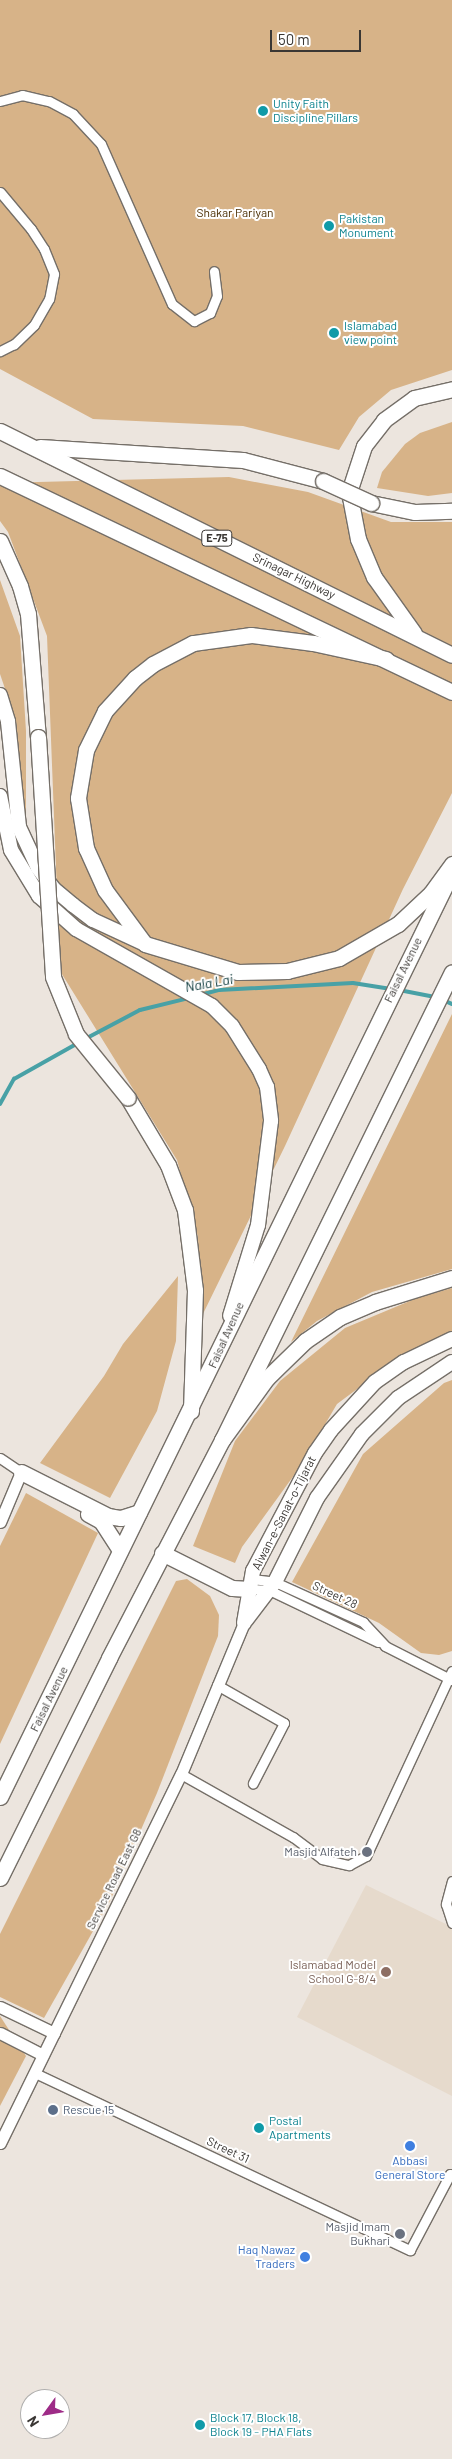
<!DOCTYPE html>
<style>
body{margin:0}
#map{position:relative;width:452px;height:2459px;overflow:hidden;background:#ece5de;font-family:Barlow,sans-serif}
div>[style]{position:absolute}
[style*='--x']{left:calc(var(--x)*1px);top:calc(var(--y)*1px);width:calc(var(--w)*1px);rotate:calc(var(--a)*1deg)}
.built>*{inset:0;background:#e6dacc}
.green>*{inset:0;background:#d7b388}
.stream>*{height:4px;margin:-2px;padding:0 2px;transform-origin:2px;border-radius:2px;background:#48a1a6}
.roads{filter:drop-shadow(1px 0 #756f68) drop-shadow(-1px 0 #756f68) drop-shadow(0 1px #756f68) drop-shadow(0 -1px #756f68)}
.minor>*{height:9px;margin:-4.5px;padding:0 4.5px;transform-origin:4.5px;border-radius:4.5px;background:#fff}
.tertiary>*{height:11px;margin:-5.5px;padding:0 5.5px;transform-origin:5.5px;border-radius:5.5px;background:#fff}
.secondary>*{height:14px;margin:-7px;padding:0 7px;transform-origin:7px;border-radius:7px;background:#fff}
.primary>*{height:15px;margin:-7.5px;padding:0 7.5px;transform-origin:7.5px;border-radius:7.5px;background:#fff}
.trunk>*{height:15px;margin:-7.5px;padding:0 7.5px;transform-origin:7.5px;border-radius:7.5px;background:#fff}
.bridges{filter:drop-shadow(1px 0 #756f68) drop-shadow(-1px 0 #756f68) drop-shadow(0 1px #756f68) drop-shadow(0 -1px #756f68)}
.trunk-bridge>*{height:15px;margin:-7.5px;padding:0 7.5px;transform-origin:7.5px;border-radius:7.5px;background:#fff}
.dots>*{width:14px;height:14px;translate:-50% -50%;box-sizing:border-box;border:2px solid #fff;border-radius:50%}
span{translate:-50% -50%;white-space:nowrap;text-align:center;line-height:1.15;-webkit-text-stroke:4px #fff;paint-order:stroke}
.shield-label span{padding:1px 4px;background:#fff;border:1px solid;border-radius:4px;-webkit-text-stroke-width:0}
.shield-label{font-size:11px;color:#3a3734;font-weight:700}
.culture-label{font-size:12px;color:#0d838f}
.left{translate:0 -50%;text-align:left}
.park-label{font-size:12px;color:#4a2d01}
.street-label{font-size:12px;color:#3a3734}
.worship-label{font-size:12px;color:#5b616d}
.right{translate:-100% -50%;text-align:right}
.education-label{font-size:12px;color:#785e54}
.service-label{font-size:12px;color:#4e5e75}
.shop-label{font-size:12px;color:#366cbe}
.water-label{font-size:14px;color:#063335;font-style:italic}
.north{position:absolute;left:20px;top:2389px;width:50px;height:50px;box-sizing:border-box;background:#fff;border:1px solid #b0afae;border-radius:50%;rotate:238deg;font-size:14px;font-weight:700;line-height:20px;text-align:center;color:#3a3734}
.north::after{content:'';display:block;margin:auto;width:18px;height:22px;background:#9e2b87;clip-path:polygon(50% 0,100% 100%,50% 72%,0 100%)}
.scale{position:absolute;left:270px;top:30px;width:91px;height:22px;box-sizing:border-box;border:2px solid #3a3734;border-top:0;padding-left:6px;font-size:15px;line-height:18px;white-space:nowrap;color:#3a3734;-webkit-text-stroke:4px #fff;paint-order:stroke}
</style>
<div id="map">
<div class="built">
<i style="clip-path:polygon(366px 1885px,452px 1927px,452px 2096px,297px 2017px)"></i>
</div>
<div class="green">
<i style="clip-path:polygon(0 0,452px 0,452px 370px,391px 390px,359px 417px,339px 450px,243px 426px,93px 419px,0 369px)"></i>
<i style="clip-path:polygon(452px 422px,452px 493px,428px 496px,377px 488px,382px 472px,405px 444px,420px 433px)"></i>
<i style="clip-path:polygon(229px 477px,308px 492px,391px 522px,452px 522px,452px 793px,403px 889px,285px 1146px,200px 1320px,198px 1237px,177px 1160px,60px 971px,47px 636px,8px 532px,0 521px,0 483px)"></i>
<i style="clip-path:polygon(0 580px,20px 636px,26px 731px,26px 830px,16px 721px,0 674px)"></i>
<i style="clip-path:polygon(452px 1014px,452px 1269px,372px 1292px,317px 1321px,291px 1342px)"></i>
<i style="clip-path:polygon(178px 1276px,176px 1341px,157px 1411px,110px 1498px,40px 1463px,104px 1376px,123px 1344px)"></i>
<i style="clip-path:polygon(452px 1288px,452px 1333px,396px 1360px,337px 1404px,300px 1467px,242px 1547px,235px 1563px,193px 1546px,235px 1441px,280px 1381px,345px 1328px,417px 1298px)"></i>
<i style="clip-path:polygon(452px 1380px,452px 1651px,439px 1655px,421px 1653px,379px 1623px,292px 1582px,363px 1454px,444px 1383px)"></i>
<i style="clip-path:polygon(26px 1493px,98px 1533px,0 1744px,0 1546px)"></i>
<i style="clip-path:polygon(187px 1579px,210px 1596px,219px 1615px,218px 1636px,157px 1793px,110px 1901px,44px 2018px,0 1997px,0 1934px,176px 1581px)"></i>
<i style="clip-path:polygon(0 2016px,26px 2056px,0 2106px)"></i>
</div>
<div class="stream">
<i style="--x:399;--y:990;--w:38;--a:11"></i>
<i style="--x:200;--y:995;--w:20;--a:-15"></i>
<i style="--x:219;--y:990;--w:134;--a:-3"></i>
<i style="--x:353;--y:983;--w:37;--a:9"></i>
<i style="--x:443;--y:1000;--w:10;--a:24"></i>
<i style="--x:85;--y:1039;--w:62;--a:-27.8"></i>
<i style="--x:140;--y:1010;--w:50;--a:-13.8"></i>
<i style="--x:0;--y:1104;--w:29;--a:-61"></i>
<i style="--x:14;--y:1079;--w:73;--a:-29.4"></i>
</div>
<div class="roads">
<div class="minor">
<i style="--x:0;--y:101;--w:23;--a:-15"></i>
<i style="--x:22;--y:95;--w:28;--a:13"></i>
<i style="--x:49;--y:101;--w:27;--a:28"></i>
<i style="--x:73;--y:114;--w:41;--a:47"></i>
<i style="--x:101;--y:144;--w:175;--a:66.1"></i>
<i style="--x:172;--y:304;--w:28;--a:38"></i>
<i style="--x:194;--y:321;--w:18;--a:-27"></i>
<i style="--x:210;--y:313;--w:18;--a:-68"></i>
<i style="--x:217;--y:296;--w:25;--a:-97"></i>
<i style="--x:0;--y:192;--w:48;--a:50"></i>
<i style="--x:31;--y:229;--w:24;--a:57"></i>
<i style="--x:44;--y:249;--w:27;--a:68"></i>
<i style="--x:54;--y:274;--w:25;--a:101"></i>
<i style="--x:49;--y:299;--w:30;--a:120"></i>
<i style="--x:34;--y:325;--w:28;--a:136"></i>
<i style="--x:14;--y:344;--w:16;--a:153"></i>
<i style="--x:0;--y:1458;--w:25;--a:34"></i>
<i style="--x:252;--y:1579;--w:23;--a:7"></i>
<i style="--x:275;--y:1582;--w:97;--a:24.4"></i>
<i style="--x:363;--y:1622;--w:33;--a:47"></i>
<i style="--x:385;--y:1646;--w:75;--a:26.9"></i>
<i style="--x:250;--y:1589;--w:19;--a:3"></i>
<i style="--x:269;--y:1590;--w:121;--a:25.5"></i>
<i style="--x:217;--y:1685;--w:77;--a:29.6"></i>
<i style="--x:284;--y:1723;--w:68;--a:117.3"></i>
<i style="--x:181;--y:1774;--w:129;--a:29.4"></i>
<i style="--x:293;--y:1837;--w:36;--a:37"></i>
<i style="--x:322;--y:1859;--w:28;--a:13"></i>
<i style="--x:349;--y:1865;--w:19;--a:-28"></i>
<i style="--x:366;--y:1856;--w:204;--a:-65.1"></i>
<i style="--x:452;--y:1881;--w:24;--a:105"></i>
<i style="--x:446;--y:1904;--w:20;--a:72"></i>
<i style="--x:35;--y:2073;--w:415;--a:25.3"></i>
<i style="--x:410;--y:2250;--w:86;--a:-62.2"></i>
<i style="--x:450;--y:2174;--w:2;--a:27"></i>
</div>
<div class="tertiary">
<i style="--x:0;--y:1522;--w:54;--a:-67.2"></i>
<i style="--x:0;--y:2007;--w:60;--a:25.7"></i>
<i style="--x:0;--y:2033;--w:48;--a:27.1"></i>
<i style="--x:0;--y:2143;--w:411;--a:-63.9"></i>
<i style="--x:181;--y:1774;--w:164;--a:-67.4"></i>
</div>
<div class="secondary">
<i style="--x:0;--y:695;--w:28;--a:73"></i>
<i style="--x:8;--y:722;--w:106;--a:84"></i>
<i style="--x:19;--y:827;--w:45;--a:65.1"></i>
<i style="--x:38;--y:868;--w:26;--a:53"></i>
<i style="--x:54;--y:889;--w:25;--a:40"></i>
<i style="--x:73;--y:905;--w:25;--a:37"></i>
<i style="--x:93;--y:920;--w:57;--a:24.8"></i>
<i style="--x:0;--y:796;--w:55;--a:78.5"></i>
<i style="--x:11;--y:850;--w:54;--a:58.7"></i>
<i style="--x:39;--y:896;--w:50;--a:41.7"></i>
<i style="--x:76;--y:929;--w:156;--a:29.5"></i>
<i style="--x:212;--y:1006;--w:28;--a:45"></i>
<i style="--x:232;--y:1026;--w:51;--a:57.9"></i>
<i style="--x:259;--y:1069;--w:20;--a:66"></i>
<i style="--x:267;--y:1087;--w:34;--a:83"></i>
<i style="--x:271;--y:1121;--w:105;--a:97.1"></i>
<i style="--x:258;--y:1225;--w:95;--a:107.1"></i>
<i style="--x:246;--y:1620;--w:48;--a:-52.7"></i>
<i style="--x:275;--y:1582;--w:94;--a:-63.4"></i>
<i style="--x:317;--y:1498;--w:78;--a:-54.9"></i>
<i style="--x:362;--y:1434;--w:51;--a:-45"></i>
<i style="--x:398;--y:1398;--w:65;--a:-33.7"></i>
<i style="--x:244;--y:1623;--w:53;--a:-80.2"></i>
<i style="--x:253;--y:1571;--w:133;--a:-62.3"></i>
<i style="--x:315;--y:1453;--w:28;--a:-55"></i>
<i style="--x:331;--y:1430;--w:65;--a:-47.5"></i>
<i style="--x:375;--y:1382;--w:35;--a:-35"></i>
<i style="--x:404;--y:1362;--w:53;--a:-25.6"></i>
</div>
<div class="primary">
<i style="--x:21;--y:1472;--w:97;--a:26.8"></i>
<i style="--x:108;--y:1516;--w:13;--a:9"></i>
<i style="--x:121;--y:1518;--w:19;--a:-18"></i>
<i style="--x:88;--y:1514;--w:15;--a:28"></i>
<i style="--x:101;--y:1521;--w:35;--a:57"></i>
<i style="--x:162;--y:1553;--w:78;--a:26.6"></i>
<i style="--x:232;--y:1588;--w:18;--a:3"></i>
<i style="--x:0;--y:1797;--w:1030;--a:-63.96"></i>
<i style="--x:0;--y:1878;--w:246;--a:-63.6"></i>
<i style="--x:109;--y:1658;--w:246;--a:-62.6"></i>
<i style="--x:222;--y:1440;--w:521;--a:-63.83"></i>
</div>
<div class="trunk">
<i style="--x:0;--y:431;--w:504;--a:26.36"></i>
<i style="--x:40;--y:447;--w:203;--a:3.7"></i>
<i style="--x:243;--y:460;--w:83;--a:14.7"></i>
<i style="--x:0;--y:476;--w:501;--a:25.54"></i>
<i style="--x:371;--y:503;--w:45;--a:11.6"></i>
<i style="--x:415;--y:512;--w:37;--a:-2"></i>
<i style="--x:0;--y:541;--w:49;--a:66"></i>
<i style="--x:20;--y:586;--w:29;--a:74"></i>
<i style="--x:28;--y:614;--w:123;--a:85.4"></i>
<i style="--x:414;--y:633;--w:69;--a:-125.5"></i>
<i style="--x:374;--y:577;--w:41;--a:-112.8"></i>
<i style="--x:358;--y:539;--w:48;--a:-100.8"></i>
<i style="--x:349;--y:492;--w:48;--a:-71.9"></i>
<i style="--x:364;--y:446;--w:33;--a:-52"></i>
<i style="--x:384;--y:420;--w:37;--a:-36"></i>
<i style="--x:414;--y:398;--w:39;--a:-13"></i>
<i style="--x:386;--y:659;--w:75;--a:-167.6"></i>
<i style="--x:313;--y:643;--w:63;--a:-172.6"></i>
<i style="--x:251;--y:635;--w:59;--a:172.1"></i>
<i style="--x:193;--y:643;--w:45;--a:152.3"></i>
<i style="--x:153;--y:664;--w:23;--a:142"></i>
<i style="--x:135;--y:678;--w:45;--a:132.3"></i>
<i style="--x:105;--y:711;--w:43;--a:116"></i>
<i style="--x:86;--y:750;--w:49;--a:99.5"></i>
<i style="--x:78;--y:798;--w:51;--a:80.9"></i>
<i style="--x:86;--y:848;--w:46;--a:65.7"></i>
<i style="--x:105;--y:890;--w:67;--a:53.5"></i>
<i style="--x:145;--y:944;--w:97;--a:16.8"></i>
<i style="--x:238;--y:972;--w:49;--a:-1.2"></i>
<i style="--x:287;--y:971;--w:54;--a:-14"></i>
<i style="--x:339;--y:958;--w:68;--a:-30"></i>
<i style="--x:398;--y:924;--w:45;--a:-43.2"></i>
<i style="--x:431;--y:893;--w:36;--a:-54"></i>
<i style="--x:128;--y:1098;--w:78;--a:59.2"></i>
<i style="--x:168;--y:1165;--w:48;--a:69.3"></i>
<i style="--x:185;--y:1210;--w:81;--a:82.9"></i>
<i style="--x:195;--y:1290;--w:121;--a:91.9"></i>
<i style="--x:222;--y:1440;--w:77;--a:-54"></i>
<i style="--x:267;--y:1378;--w:53;--a:-44.2"></i>
<i style="--x:305;--y:1341;--w:42;--a:-34.4"></i>
<i style="--x:340;--y:1317;--w:38;--a:-23"></i>
<i style="--x:375;--y:1302;--w:81;--a:-17.3"></i>
</div>
</div>
<div class="bridges">
<div class="trunk-bridge">
<i style="--x:323;--y:481;--w:53;--a:24.6"></i>
<i style="--x:38;--y:737;--w:240;--a:86.4"></i>
<i style="--x:53;--y:977;--w:61;--a:68"></i>
<i style="--x:76;--y:1034;--w:82;--a:50.9"></i>
</div>
</div>
<div class="dots">
<i style="left:263px;top:111px;background:#0f9aa8"></i>
<i style="left:329px;top:226px;background:#0f9aa8"></i>
<i style="left:334px;top:333px;background:#0f9aa8"></i>
<i style="left:367px;top:1852px;background:#6b7280"></i>
<i style="left:386px;top:1972px;background:#8d6e63"></i>
<i style="left:53px;top:2110px;background:#5c6f8a"></i>
<i style="left:259px;top:2128px;background:#0f9aa8"></i>
<i style="left:410px;top:2146px;background:#3f7fe0"></i>
<i style="left:400px;top:2234px;background:#6b7280"></i>
<i style="left:305px;top:2257px;background:#3f7fe0"></i>
<i style="left:200px;top:2425px;background:#0f9aa8"></i>
</div>
<div class="shield-label">
<span style="left:217px;top:538px">E-75</span>
</div>
<div class="culture-label">
<span class="left" style="left:273px;top:111px">Unity Faith<br>Discipline Pillars</span>
<span class="left" style="left:339px;top:226px">Pakistan<br>Monument</span>
<span class="left" style="left:344px;top:333px">Islamabad<br>view point</span>
<span class="left" style="left:269px;top:2128px">Postal<br>Apartments</span>
<span class="left" style="left:210px;top:2425px">Block 17, Block 18,<br>Block 19 - PHA Flats</span>
</div>
<div class="park-label">
<span style="left:235px;top:213px">Shakar Pariyan</span>
</div>
<div class="street-label">
<span style="left:294px;top:576px;rotate:26deg">Srinagar Highway</span>
<span style="left:403px;top:970px;rotate:-64deg">Faisal Avenue</span>
<span style="left:226px;top:1335px;rotate:-66deg">Faisal Avenue</span>
<span style="left:284px;top:1513px;rotate:-63deg">Aiwan-e-Sanat-o-Tijarat</span>
<span style="left:335px;top:1595px;rotate:25deg">Street 28</span>
<span style="left:49px;top:1699px;rotate:-64deg">Faisal Avenue</span>
<span style="left:114px;top:1879px;rotate:-64deg">Service Road East G8</span>
<span style="left:228px;top:2150px;rotate:25deg">Street 31</span>
</div>
<div class="worship-label">
<span class="right" style="left:357px;top:1852px">Masjid Alfateh</span>
<span class="right" style="left:390px;top:2234px">Masjid Imam<br>Bukhari</span>
</div>
<div class="education-label">
<span class="right" style="left:376px;top:1972px">Islamabad Model<br>School G-8/4</span>
</div>
<div class="service-label">
<span class="left" style="left:63px;top:2110px">Rescue 15</span>
</div>
<div class="shop-label">
<span style="left:410px;top:2168px">Abbasi<br>General Store</span>
<span class="right" style="left:295px;top:2257px">Haq Nawaz<br>Traders</span>
</div>
<div class="water-label">
<span style="left:209px;top:983px;rotate:-10deg">Nala Lai</span>
</div>
<div class="north">N</div>
<div class="scale">50 m</div>
</div>
